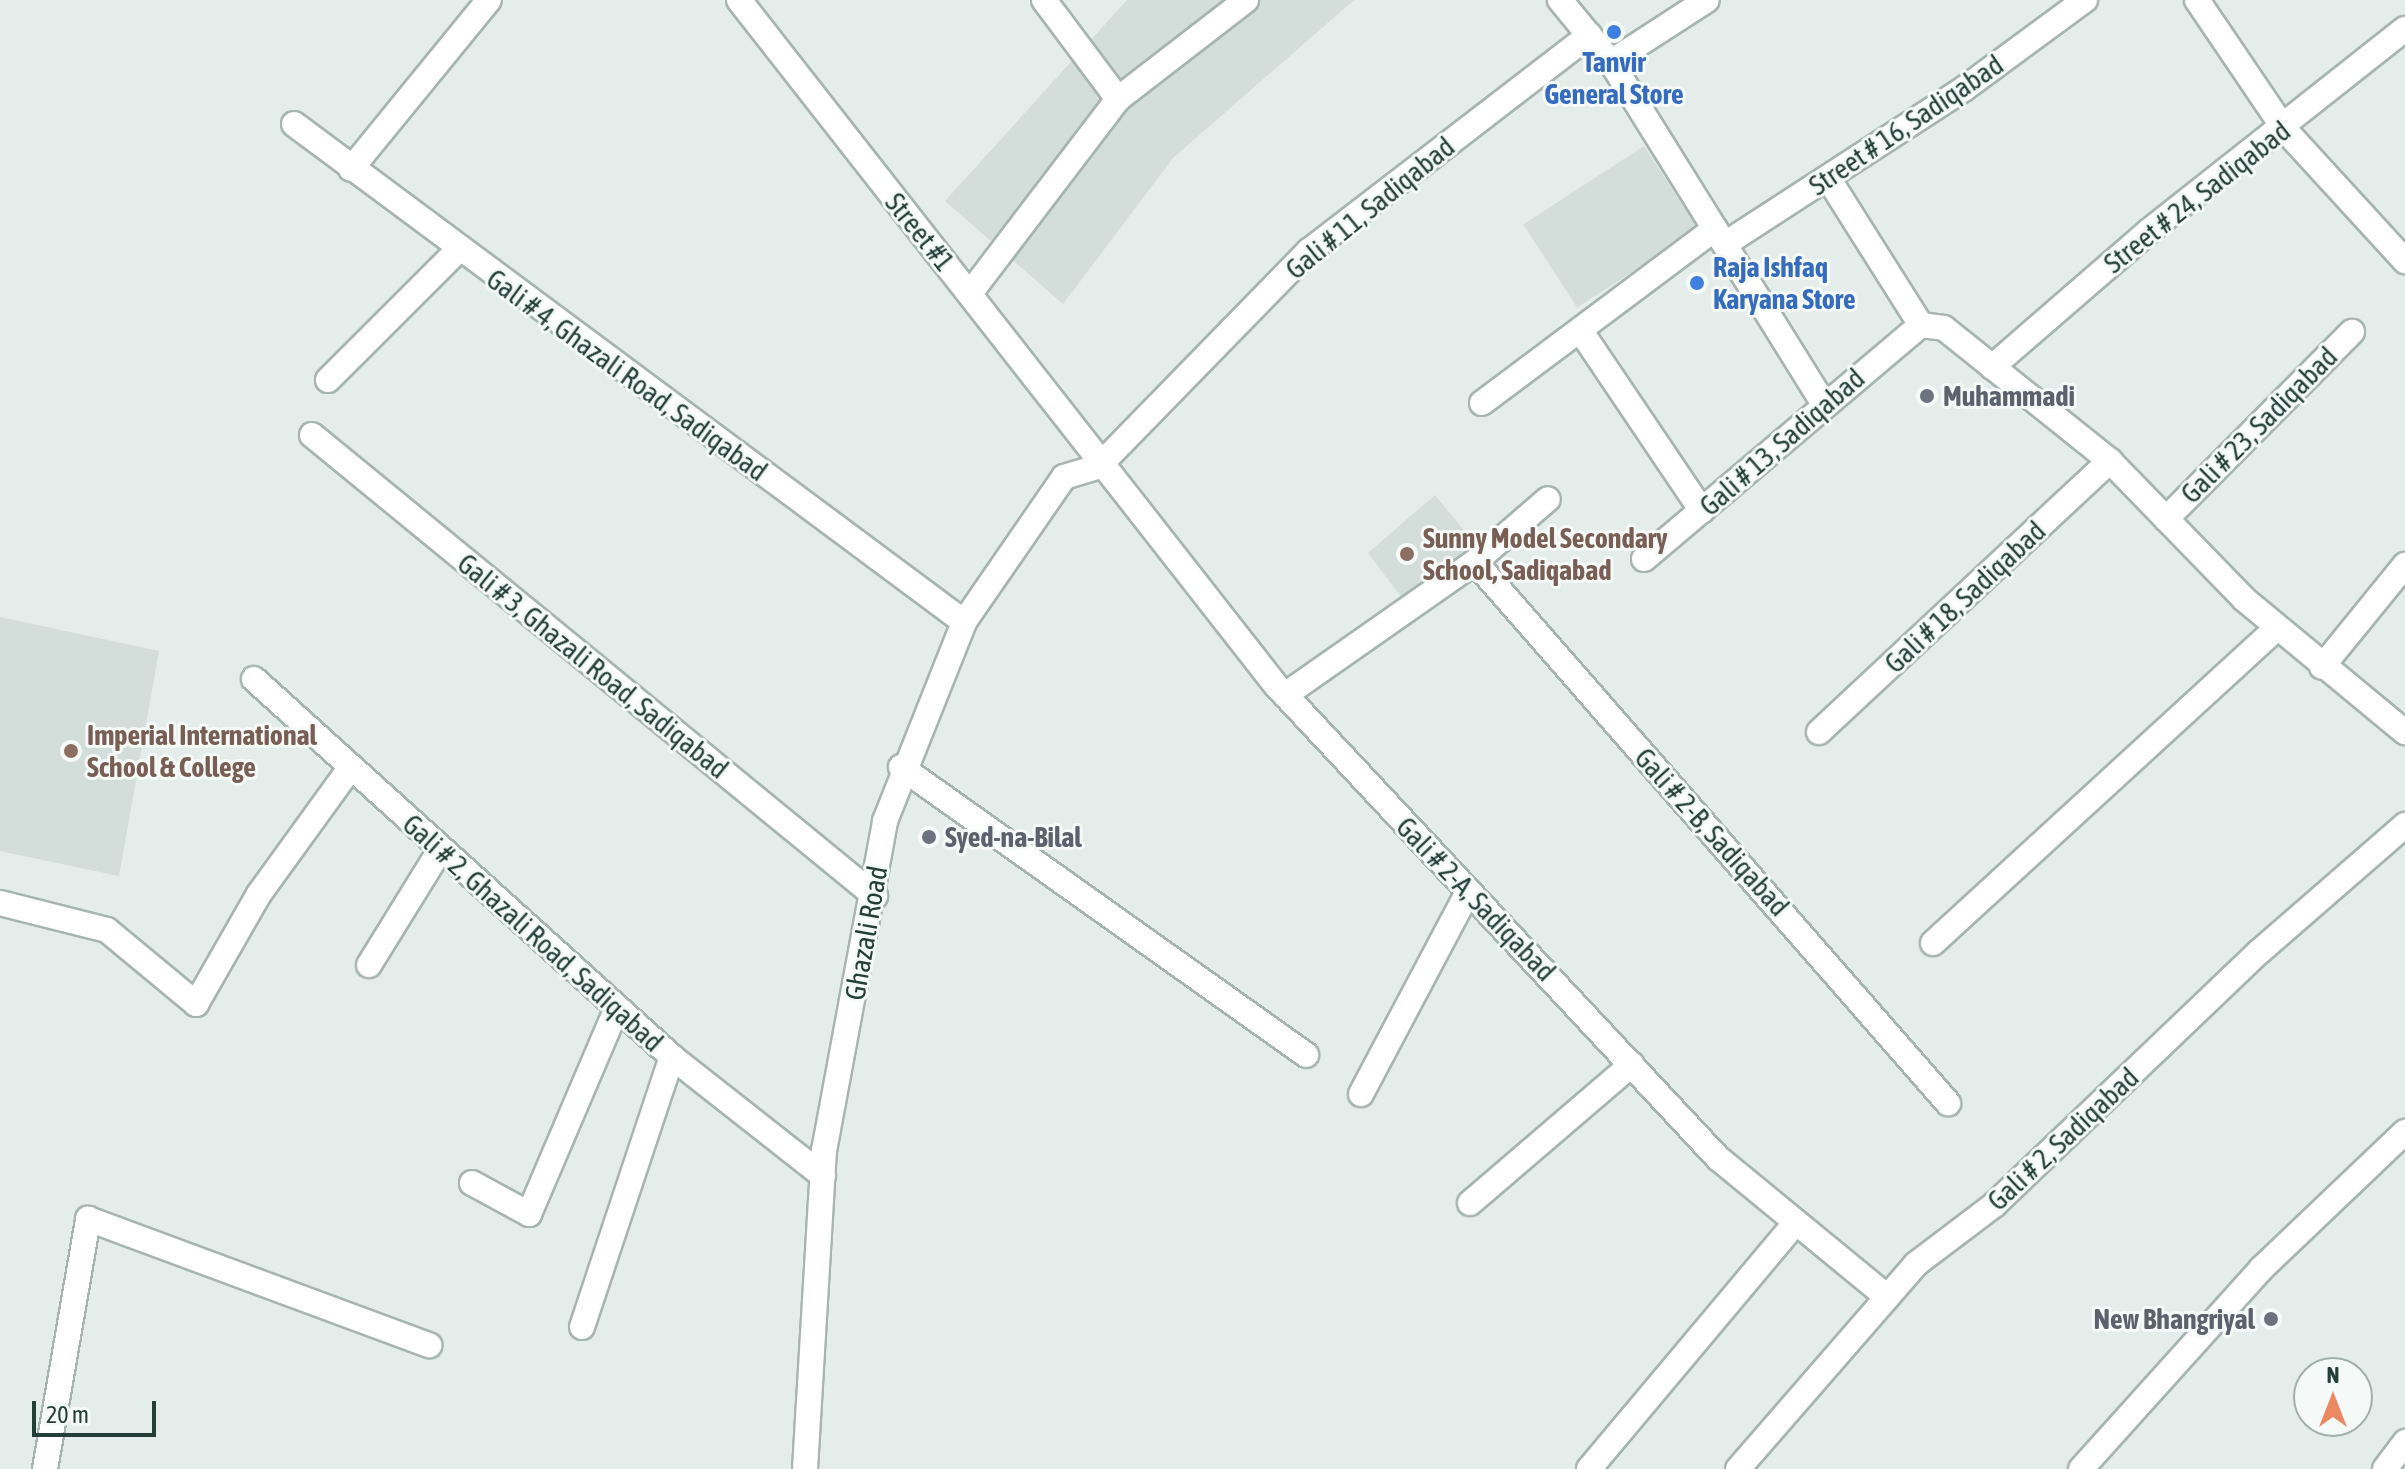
<!DOCTYPE html>
<style>
body{margin:0}
#map{position:relative;width:2405px;height:1469px;overflow:hidden;background:#e4edea;font-family:"Asap Condensed",sans-serif}
div>[style]{position:absolute}
[style*='--x']{left:calc(var(--x)*1px);top:calc(var(--y)*1px);width:calc(var(--w)*1px);rotate:calc(var(--a)*1deg)}
.built>*{inset:0;background:#d3ddd9;transform-origin:0 0}
.roads{filter:drop-shadow(2px 0 #a7b5b1) drop-shadow(-2px 0 #a7b5b1) drop-shadow(0 2px #a7b5b1) drop-shadow(0 -2px #a7b5b1)}
.street>*{height:24px;margin:-12px;padding:0 12px;transform-origin:12px;border-radius:12px;background:#fff}
.dots>*{width:22px;height:22px;translate:-50% -50%;box-sizing:border-box;border:4px solid #f5faf8;border-radius:50%}
span{translate:-50% -50%;white-space:nowrap;text-align:center;line-height:1.15;-webkit-text-stroke:6px #f5faf8;paint-order:stroke}
.shop-label{font-size:28px;color:#366cbe;font-weight:700}
.left{translate:0 -50%;text-align:left}
.street-label{font-size:28px;color:#243f38}
.worship-label{font-size:28px;color:#5b616d;font-weight:700}
.right{translate:-100% -50%;text-align:right}
.education-label{font-size:28px;color:#785e54;font-weight:700}
.north{position:absolute;left:2293px;top:1357px;width:80px;height:80px;box-sizing:border-box;background:#f5faf8;border:2px solid #a1afab;border-radius:50%;rotate:0deg;font-size:22px;font-weight:700;line-height:32px;text-align:center;color:#243f38}
.north::after{content:'';display:block;margin:auto;width:28px;height:36px;background:#ed8962;clip-path:polygon(50% 0,100% 100%,50% 72%,0 100%)}
.scale{position:absolute;left:32px;top:1401px;width:124px;height:36px;box-sizing:border-box;border:4px solid #243f38;border-top:0;padding-left:10px;font-size:24px;line-height:28px;white-space:nowrap;color:#243f38;-webkit-text-stroke:6px #f5faf8;paint-order:stroke}
</style>
<div id="map">
<div class="built">
<i style="clip-path:polygon(1127px 0,1354px 0,1173px 158px,1063px 304px,945px 201px)"></i>
<i style="left:1644px;top:146px;width:99px;height:144px;rotate:57deg"></i>
<i style="clip-path:polygon(1435px 495px,1477px 546px,1402px 598px,1368px 553px)"></i>
<i style="clip-path:polygon(0 617px,159px 651px,119px 876px,0 851px)"></i>
</div>
<div class="roads">
<div class="street">
<i style="--x:739;--y:0;--w:869;--a:51.92"></i>
<i style="--x:1275;--y:684;--w:649;--a:46.94"></i>
<i style="--x:1718;--y:1158;--w:219;--a:39.4"></i>
<i style="--x:1044;--y:0;--w:124;--a:53.2"></i>
<i style="--x:1560;--y:0;--w:80;--a:50.6"></i>
<i style="--x:1611;--y:62;--w:403;--a:58.1"></i>
<i style="--x:2197;--y:0;--w:157;--a:55.9"></i>
<i style="--x:2285;--y:130;--w:178;--a:47.5"></i>
<i style="--x:1611;--y:62;--w:114;--a:-32.9"></i>
<i style="--x:294;--y:124;--w:835;--a:36.62"></i>
<i style="--x:351;--y:169;--w:218;--a:-50.8"></i>
<i style="--x:1828;--y:178;--w:174;--a:57.7"></i>
<i style="--x:1921;--y:325;--w:23;--a:7"></i>
<i style="--x:1944;--y:328;--w:213;--a:38.7"></i>
<i style="--x:2110;--y:461;--w:192;--a:45.8"></i>
<i style="--x:2244;--y:599;--w:209;--a:39.6"></i>
<i style="--x:1725;--y:244;--w:286;--a:-33"></i>
<i style="--x:1965;--y:88;--w:149;--a:-36.3"></i>
<i style="--x:971;--y:292;--w:243;--a:-52.7"></i>
<i style="--x:1118;--y:99;--w:162;--a:-37.7"></i>
<i style="--x:1580;--y:330;--w:218;--a:56"></i>
<i style="--x:1992;--y:367;--w:208;--a:-40.9"></i>
<i style="--x:2149;--y:231;--w:326;--a:-38.3"></i>
<i style="--x:328;--y:380;--w:184;--a:-45"></i>
<i style="--x:1482;--y:403;--w:291;--a:-36.8"></i>
<i style="--x:312;--y:435;--w:728;--a:39.31"></i>
<i style="--x:2166;--y:519;--w:264;--a:-45.2"></i>
<i style="--x:1644;--y:559;--w:363;--a:-40.2"></i>
<i style="--x:1475;--y:562;--w:96;--a:-40.8"></i>
<i style="--x:2322;--y:667;--w:132;--a:-50.9"></i>
<i style="--x:254;--y:679;--w:564;--a:42.12"></i>
<i style="--x:672;--y:1057;--w:192;--a:38.2"></i>
<i style="--x:1285;--y:695;--w:232;--a:-35"></i>
<i style="--x:1475;--y:562;--w:719;--a:48.84"></i>
<i style="--x:1819;--y:732;--w:398;--a:-43"></i>
<i style="--x:901;--y:767;--w:497;--a:35.4"></i>
<i style="--x:0;--y:903;--w:110;--a:14.2"></i>
<i style="--x:107;--y:930;--w:116;--a:39.7"></i>
<i style="--x:196;--y:1004;--w:127;--a:-60.2"></i>
<i style="--x:259;--y:894;--w:157;--a:-54.1"></i>
<i style="--x:1933;--y:943;--w:466;--a:-42.5"></i>
<i style="--x:369;--y:965;--w:135;--a:-58.3"></i>
<i style="--x:1361;--y:1094;--w:229;--a:-62.1"></i>
<i style="--x:472;--y:1183;--w:65;--a:28.5"></i>
<i style="--x:529;--y:1214;--w:224;--a:-66.9"></i>
<i style="--x:1470;--y:1203;--w:213;--a:-40.6"></i>
<i style="--x:582;--y:1327;--w:285;--a:-71.6"></i>
<i style="--x:45;--y:1469;--w:254;--a:-80.2"></i>
<i style="--x:88;--y:1219;--w:364;--a:20.3"></i>
<i style="--x:805;--y:1469;--w:319;--a:-86.6"></i>
<i style="--x:824;--y:1151;--w:336;--a:-79.5"></i>
<i style="--x:885;--y:821;--w:214;--a:-68.3"></i>
<i style="--x:964;--y:622;--w:176;--a:-55.4"></i>
<i style="--x:1064;--y:477;--w:37;--a:-17"></i>
<i style="--x:1099;--y:466;--w:301;--a:-45.7"></i>
<i style="--x:1309;--y:251;--w:354;--a:-37.6"></i>
<i style="--x:1589;--y:1469;--w:322;--a:-50"></i>
<i style="--x:1738;--y:1469;--w:271;--a:-49"></i>
<i style="--x:1916;--y:1264;--w:98;--a:-37.1"></i>
<i style="--x:1994;--y:1205;--w:366;--a:-43.7"></i>
<i style="--x:2259;--y:952;--w:194;--a:-41"></i>
<i style="--x:2081;--y:1469;--w:269;--a:-48"></i>
<i style="--x:2261;--y:1269;--w:199;--a:-43.6"></i>
<i style="--x:2385;--y:1469;--w:34;--a:-53"></i>
</div>
</div>
<div class="dots">
<i style="left:1614px;top:32px;background:#3f7fe0"></i>
<i style="left:1697px;top:283px;background:#3f7fe0"></i>
<i style="left:1927px;top:396px;background:#6b7280"></i>
<i style="left:1407px;top:554px;background:#8d6e63"></i>
<i style="left:71px;top:751px;background:#8d6e63"></i>
<i style="left:929px;top:837px;background:#6b7280"></i>
<i style="left:2271px;top:1319px;background:#6b7280"></i>
</div>
<div class="shop-label">
<span style="left:1614px;top:78px">Tanvir<br>General Store</span>
<span class="left" style="left:1713px;top:283px">Raja Ishfaq<br>Karyana Store</span>
</div>
<div class="street-label">
<span style="left:1906px;top:125px;rotate:-34deg">Street # 16, Sadiqabad</span>
<span style="left:2197px;top:197px;rotate:-38deg">Street # 24, Sadiqabad</span>
<span style="left:1370px;top:208px;rotate:-39deg">Gali # 11, Sadiqabad</span>
<span style="left:920px;top:232px;rotate:51deg">Street #1</span>
<span style="left:627px;top:375px;rotate:36deg">Gali # 4, Ghazali Road, Sadiqabad</span>
<span style="left:2259px;top:425px;rotate:-45deg">Gali # 23, Sadiqabad</span>
<span style="left:1782px;top:442px;rotate:-41deg">Gali # 13, Sadiqabad</span>
<span style="left:1965px;top:597px;rotate:-43deg">Gali # 18, Sadiqabad</span>
<span style="left:593px;top:666px;rotate:39deg">Gali # 3, Ghazali Road, Sadiqabad</span>
<span style="left:1712px;top:832px;rotate:48deg">Gali # 2-B, Sadiqabad</span>
<span style="left:1476px;top:899px;rotate:46deg">Gali # 2-A, Sadiqabad</span>
<span style="left:533px;top:933px;rotate:42deg">Gali # 2, Ghazali Road, Sadiqabad</span>
<span style="left:866px;top:933px;rotate:-80deg">Ghazali Road</span>
<span style="left:2063px;top:1139px;rotate:-43deg">Gali # 2, Sadiqabad</span>
</div>
<div class="worship-label">
<span class="left" style="left:1943px;top:396px">Muhammadi</span>
<span class="left" style="left:945px;top:837px">Syed-na-Bilal</span>
<span class="right" style="left:2255px;top:1319px">New Bhangriyal</span>
</div>
<div class="education-label">
<span class="left" style="left:1423px;top:554px">Sunny Model Secondary<br>School, Sadiqabad</span>
<span class="left" style="left:87px;top:751px">Imperial International<br>School &amp; College</span>
</div>
<div class="north">N</div>
<div class="scale">20 m</div>
</div>
